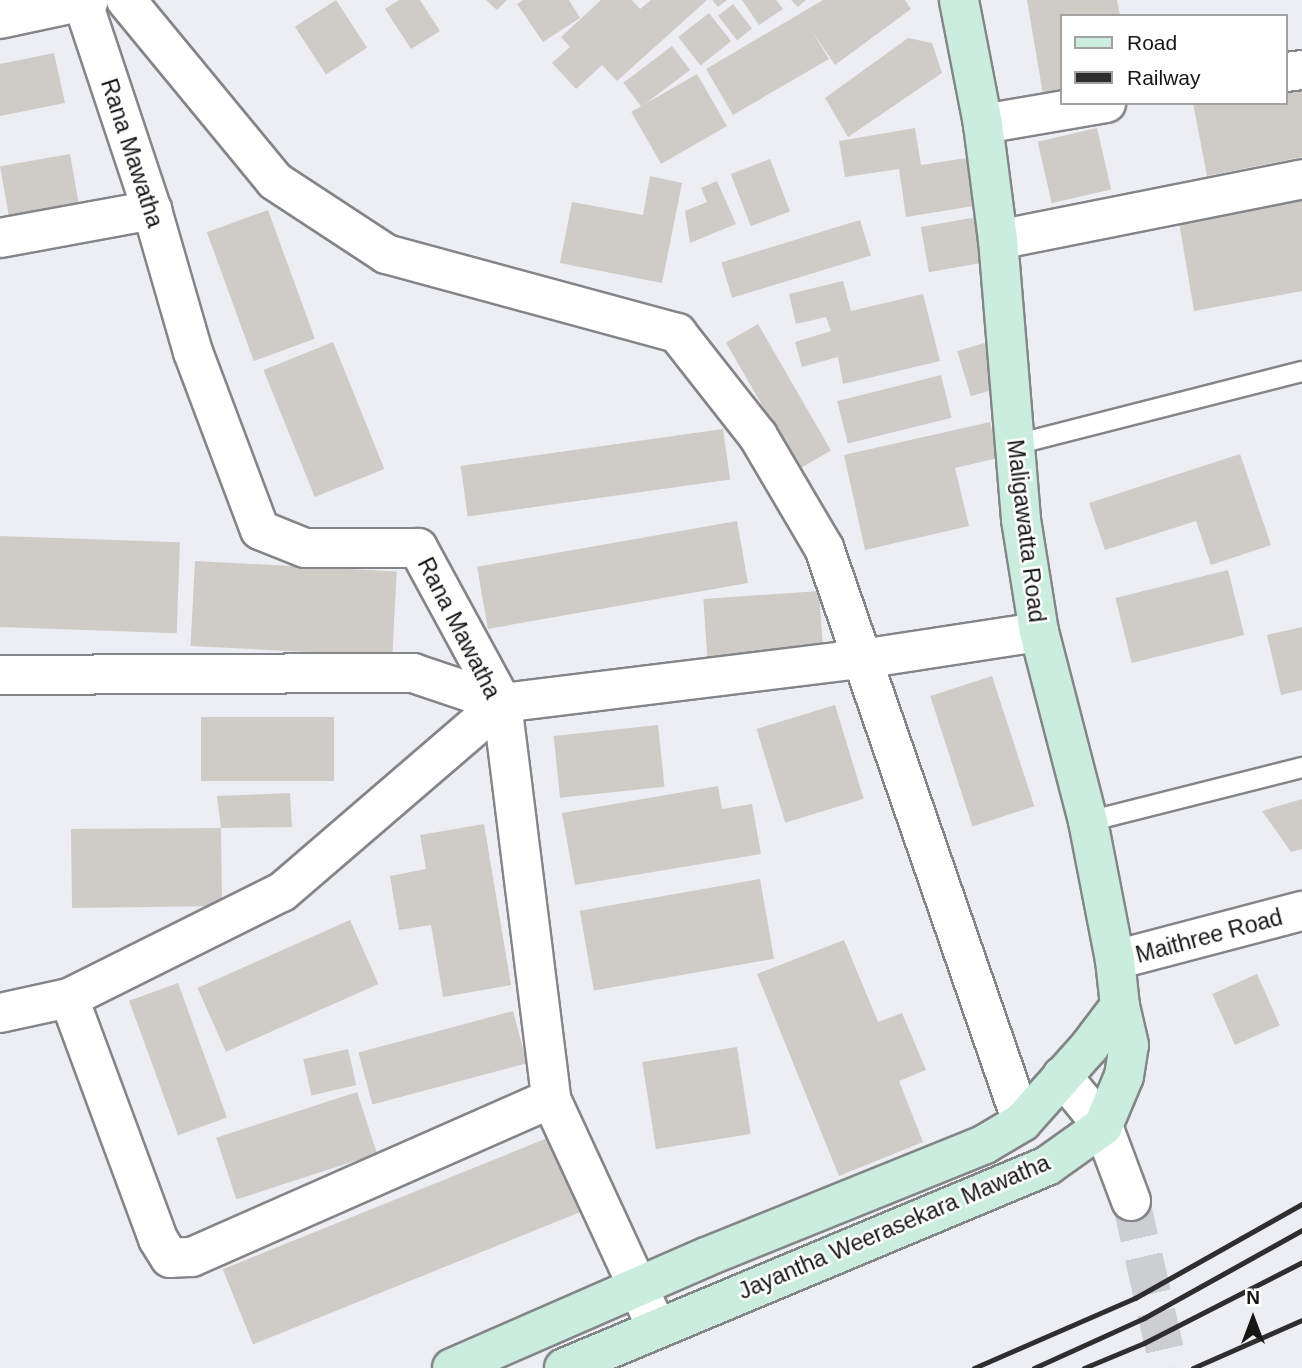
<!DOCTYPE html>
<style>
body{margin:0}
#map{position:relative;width:1302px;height:1368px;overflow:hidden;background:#edeef3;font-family:Arial,sans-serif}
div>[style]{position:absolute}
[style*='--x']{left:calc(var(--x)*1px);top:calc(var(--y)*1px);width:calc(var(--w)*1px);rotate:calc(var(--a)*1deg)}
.building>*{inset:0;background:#cfcbc7;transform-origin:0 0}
.street-tunnel>*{height:38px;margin-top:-19px;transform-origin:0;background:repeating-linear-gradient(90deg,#cdced2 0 38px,transparent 0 57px)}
.roads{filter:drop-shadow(2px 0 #848589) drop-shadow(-2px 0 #848589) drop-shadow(0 2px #848589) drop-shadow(0 -2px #848589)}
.lane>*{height:19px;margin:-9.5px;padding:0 9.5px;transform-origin:9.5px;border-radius:9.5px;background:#fff}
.street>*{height:38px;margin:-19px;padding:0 19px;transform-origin:19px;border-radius:19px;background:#fff}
.secondary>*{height:38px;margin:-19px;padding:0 19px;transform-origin:19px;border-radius:19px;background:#caedde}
.rail>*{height:5px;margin:-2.5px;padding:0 2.5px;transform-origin:2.5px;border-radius:2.5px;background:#2e2e2f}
span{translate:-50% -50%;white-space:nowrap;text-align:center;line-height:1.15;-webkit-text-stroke:5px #fff;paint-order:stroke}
.street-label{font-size:23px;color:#161617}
.legend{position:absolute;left:1060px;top:14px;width:228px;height:91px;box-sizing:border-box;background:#fff;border:2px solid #a2a2a2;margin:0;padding:9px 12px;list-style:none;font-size:21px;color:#161617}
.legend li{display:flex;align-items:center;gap:14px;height:35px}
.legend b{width:35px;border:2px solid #a2a2a2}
.north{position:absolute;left:1218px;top:1284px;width:70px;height:70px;-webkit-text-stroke:5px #fff;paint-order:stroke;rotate:0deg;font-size:19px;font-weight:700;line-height:28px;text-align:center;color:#161617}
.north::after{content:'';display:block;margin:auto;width:24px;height:32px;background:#161617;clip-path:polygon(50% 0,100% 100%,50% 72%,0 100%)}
</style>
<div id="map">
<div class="building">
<i style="left:336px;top:0;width:57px;height:49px;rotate:57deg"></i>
<i style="clip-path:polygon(399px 0,420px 0,440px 31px,411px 49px,385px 9px)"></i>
<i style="clip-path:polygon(486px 0,507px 0,497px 10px)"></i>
<i style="clip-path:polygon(523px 0,569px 0,580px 18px,543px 42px,517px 4px)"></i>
<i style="clip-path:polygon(601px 0,632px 0,640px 9px,651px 0,707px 0,617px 81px,602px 65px,576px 89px,552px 63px,570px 47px,561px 37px)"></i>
<i style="clip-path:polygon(712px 0,727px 0,718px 7px)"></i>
<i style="clip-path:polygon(742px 0,776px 0,783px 9px,759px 25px)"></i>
<i style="clip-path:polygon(791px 0,806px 0,798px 7px)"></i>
<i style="clip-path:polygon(823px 0,905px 0,911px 9px,835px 65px,812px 31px,829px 59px,733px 115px,706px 69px)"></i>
<i style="clip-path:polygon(1027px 0,1117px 0,1120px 16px,1062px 16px,1062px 103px,1045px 106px)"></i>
<i style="left:733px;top:4px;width:31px;height:19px;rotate:52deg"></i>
<i style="left:709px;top:13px;width:36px;height:39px;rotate:52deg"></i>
<i style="clip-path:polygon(908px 38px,932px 43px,942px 73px,848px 137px,825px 98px)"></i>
<i style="left:672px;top:46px;width:30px;height:61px;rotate:53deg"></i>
<i style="clip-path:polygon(54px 53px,65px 103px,0 116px,0 64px)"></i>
<i style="left:697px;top:74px;width:60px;height:76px;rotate:60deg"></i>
<i style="clip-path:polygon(1302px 79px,1302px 157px,1207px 176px,1193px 103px,1286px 103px,1286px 83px)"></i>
<i style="clip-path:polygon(915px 128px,921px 165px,973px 157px,980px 205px,906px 217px,899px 169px,845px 177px,839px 141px)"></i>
<i style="left:1097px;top:128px;width:63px;height:61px;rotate:77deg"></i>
<i style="left:70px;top:154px;width:53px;height:71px;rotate:80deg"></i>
<i style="left:770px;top:159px;width:56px;height:42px;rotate:69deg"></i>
<i style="clip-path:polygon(650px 176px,682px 183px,662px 283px,560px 263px,572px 202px,643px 215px)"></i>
<i style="clip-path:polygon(717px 181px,736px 224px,690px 243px,685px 211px,707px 202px,701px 188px)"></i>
<i style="clip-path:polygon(1302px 189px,1302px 291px,1194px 311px,1178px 216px)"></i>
<i style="left:268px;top:210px;width:137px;height:65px;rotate:70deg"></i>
<i style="left:977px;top:217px;width:46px;height:57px;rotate:80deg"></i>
<i style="left:860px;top:220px;width:37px;height:145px;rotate:73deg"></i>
<i style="clip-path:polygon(843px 281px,851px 311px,923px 294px,940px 361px,843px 384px,838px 357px,802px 367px,795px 342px,831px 331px,826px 317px,796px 324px,789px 294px)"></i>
<i style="left:758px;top:324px;width:146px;height:37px;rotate:60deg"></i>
<i style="left:333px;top:342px;width:137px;height:75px;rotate:68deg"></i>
<i style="left:984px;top:343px;width:47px;height:28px;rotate:73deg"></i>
<i style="left:941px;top:375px;width:44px;height:107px;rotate:76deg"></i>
<i style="clip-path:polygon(990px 422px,998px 458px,955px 468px,969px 526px,865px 550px,844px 455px)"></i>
<i style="left:723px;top:429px;width:51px;height:265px;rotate:82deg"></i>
<i style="clip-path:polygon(1240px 454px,1271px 545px,1211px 565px,1196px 521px,1105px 550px,1089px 503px)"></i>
<i style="left:737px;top:521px;width:63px;height:264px;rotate:80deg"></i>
<i style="left:0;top:536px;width:180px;height:91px;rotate:2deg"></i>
<i style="left:195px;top:561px;width:202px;height:85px;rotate:3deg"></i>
<i style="left:1228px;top:570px;width:67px;height:116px;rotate:76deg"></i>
<i style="left:819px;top:591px;width:63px;height:116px;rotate:86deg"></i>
<i style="clip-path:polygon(1302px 627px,1302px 690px,1281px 695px,1267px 635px)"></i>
<i style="left:992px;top:676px;width:137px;height:65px;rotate:72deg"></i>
<i style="left:835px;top:705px;width:98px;height:82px;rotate:73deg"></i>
<i style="left:201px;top:717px;width:133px;height:64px"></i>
<i style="left:658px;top:725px;width:62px;height:105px;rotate:84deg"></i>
<i style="clip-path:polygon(718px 786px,722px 809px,752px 804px,761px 854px,575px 885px,562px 813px)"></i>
<i style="clip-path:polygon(290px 793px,292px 827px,221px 828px,222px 906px,72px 908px,71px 829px,221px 828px,217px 796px)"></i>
<i style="clip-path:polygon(1302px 799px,1302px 849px,1291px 852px,1262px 811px)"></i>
<i style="clip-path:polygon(484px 824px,511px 985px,443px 997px,431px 925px,399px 930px,390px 876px,426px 869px,420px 835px)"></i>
<i style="left:760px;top:879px;width:81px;height:183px;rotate:80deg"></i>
<i style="left:350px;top:920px;width:70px;height:167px;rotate:66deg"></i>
<i style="clip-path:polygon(844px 940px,878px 1022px,902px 1013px,926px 1070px,899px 1081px,923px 1142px,839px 1176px,757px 974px)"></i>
<i style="left:1257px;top:974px;width:56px;height:49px;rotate:66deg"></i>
<i style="left:178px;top:983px;width:143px;height:52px;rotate:70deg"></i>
<i style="left:513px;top:1011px;width:54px;height:160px;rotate:75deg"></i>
<i style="left:737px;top:1047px;width:88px;height:96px;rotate:81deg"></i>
<i style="left:348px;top:1049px;width:37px;height:46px;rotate:77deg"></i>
<i style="left:357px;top:1092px;width:65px;height:148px;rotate:72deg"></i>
<i style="left:550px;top:1137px;width:81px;height:353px;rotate:68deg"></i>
</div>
<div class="street-tunnel">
<i style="--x:1131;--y:1201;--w:171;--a:77.2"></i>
</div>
<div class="roads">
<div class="lane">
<i style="--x:1015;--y:444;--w:296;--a:-14.3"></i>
<i style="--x:1088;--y:821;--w:221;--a:-14.2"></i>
</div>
<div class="street">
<i style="--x:126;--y:0;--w:234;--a:50.5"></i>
<i style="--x:275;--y:181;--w:133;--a:33.3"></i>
<i style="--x:386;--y:254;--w:302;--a:15.2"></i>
<i style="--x:677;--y:333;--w:131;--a:51.8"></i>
<i style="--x:758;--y:436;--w:130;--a:59.5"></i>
<i style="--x:824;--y:548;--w:607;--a:70.97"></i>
<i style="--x:83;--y:3;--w:218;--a:71.6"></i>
<i style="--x:152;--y:210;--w:148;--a:73.9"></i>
<i style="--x:193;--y:352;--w:190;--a:69.4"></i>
<i style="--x:260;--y:530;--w:48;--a:21.8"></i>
<i style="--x:305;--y:548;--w:113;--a:0"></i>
<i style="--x:418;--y:548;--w:176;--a:61.5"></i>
<i style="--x:502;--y:703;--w:399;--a:82.9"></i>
<i style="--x:551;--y:1099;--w:252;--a:65.2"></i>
<i style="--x:0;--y:19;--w:91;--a:-12.1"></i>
<i style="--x:1286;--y:72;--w:16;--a:-7"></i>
<i style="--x:983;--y:124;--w:125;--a:-9.7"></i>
<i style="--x:0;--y:238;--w:155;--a:-10.4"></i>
<i style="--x:998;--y:240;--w:310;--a:-11.3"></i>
<i style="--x:0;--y:675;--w:413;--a:-0.3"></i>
<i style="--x:413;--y:673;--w:94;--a:18.6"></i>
<i style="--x:502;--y:703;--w:363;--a:-7"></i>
<i style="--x:862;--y:659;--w:179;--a:-8.7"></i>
<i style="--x:1115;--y:960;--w:193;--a:-14.7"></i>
<i style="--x:69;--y:998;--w:257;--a:69.7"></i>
<i style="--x:158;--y:1239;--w:22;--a:58"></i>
<i style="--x:170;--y:1258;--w:22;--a:-3"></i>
<i style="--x:192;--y:1257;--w:392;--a:-23.8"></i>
<i style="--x:0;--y:1013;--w:71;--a:-12.3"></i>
<i style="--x:69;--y:998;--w:238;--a:-26.5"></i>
<i style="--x:282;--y:892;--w:290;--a:-40.7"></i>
<i style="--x:1062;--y:1076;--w:65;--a:50.6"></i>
<i style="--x:1103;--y:1126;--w:80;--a:69.5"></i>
</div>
<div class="secondary">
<i style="--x:452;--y:1368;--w:277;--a:-23.6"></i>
<i style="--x:706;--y:1257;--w:301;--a:-22"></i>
<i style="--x:985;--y:1144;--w:43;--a:-30.7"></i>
<i style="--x:1022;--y:1122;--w:101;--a:-48.2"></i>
<i style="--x:1089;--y:1047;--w:51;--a:-52.9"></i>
<i style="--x:564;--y:1368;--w:524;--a:-22.7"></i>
<i style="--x:1047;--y:1166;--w:69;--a:-35.5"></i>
<i style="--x:1103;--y:1126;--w:54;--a:-67.2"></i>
<i style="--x:1124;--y:1076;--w:31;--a:-81"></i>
<i style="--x:1129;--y:1045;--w:40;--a:-103"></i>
<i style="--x:1120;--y:1006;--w:46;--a:-96.2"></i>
<i style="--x:1115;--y:960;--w:142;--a:-101"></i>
<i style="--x:1088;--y:821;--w:195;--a:-104.5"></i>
<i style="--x:1039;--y:632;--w:114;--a:-99.1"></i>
<i style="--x:1021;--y:519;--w:280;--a:-94.7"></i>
<i style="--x:998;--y:240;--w:117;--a:-97.4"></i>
<i style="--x:983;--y:124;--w:126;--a:-101"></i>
</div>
</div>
<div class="rail">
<i style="--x:974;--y:1368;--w:176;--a:-23.5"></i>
<i style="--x:1135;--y:1298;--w:192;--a:-29.4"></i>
<i style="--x:1034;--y:1368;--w:121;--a:-24.4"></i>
<i style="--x:1144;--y:1318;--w:181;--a:-29.1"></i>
<i style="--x:1084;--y:1368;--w:65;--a:-22.6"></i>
<i style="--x:1144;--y:1343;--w:178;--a:-27.1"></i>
<i style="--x:1193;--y:1368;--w:119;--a:-23.8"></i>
</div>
<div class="street-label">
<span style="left:132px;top:153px;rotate:72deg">Rana Mawatha</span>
<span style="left:1026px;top:531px;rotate:83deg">Maligawatta Road</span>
<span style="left:459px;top:628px;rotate:63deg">Rana Mawatha</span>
<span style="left:1209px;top:936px;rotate:-15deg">Maithree Road</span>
<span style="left:894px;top:1227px;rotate:-23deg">Jayantha Weerasekara Mawatha</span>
</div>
<ul class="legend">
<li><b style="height:9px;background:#caedde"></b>Road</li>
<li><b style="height:9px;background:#2e2e2f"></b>Railway</li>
</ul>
<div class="north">N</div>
</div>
